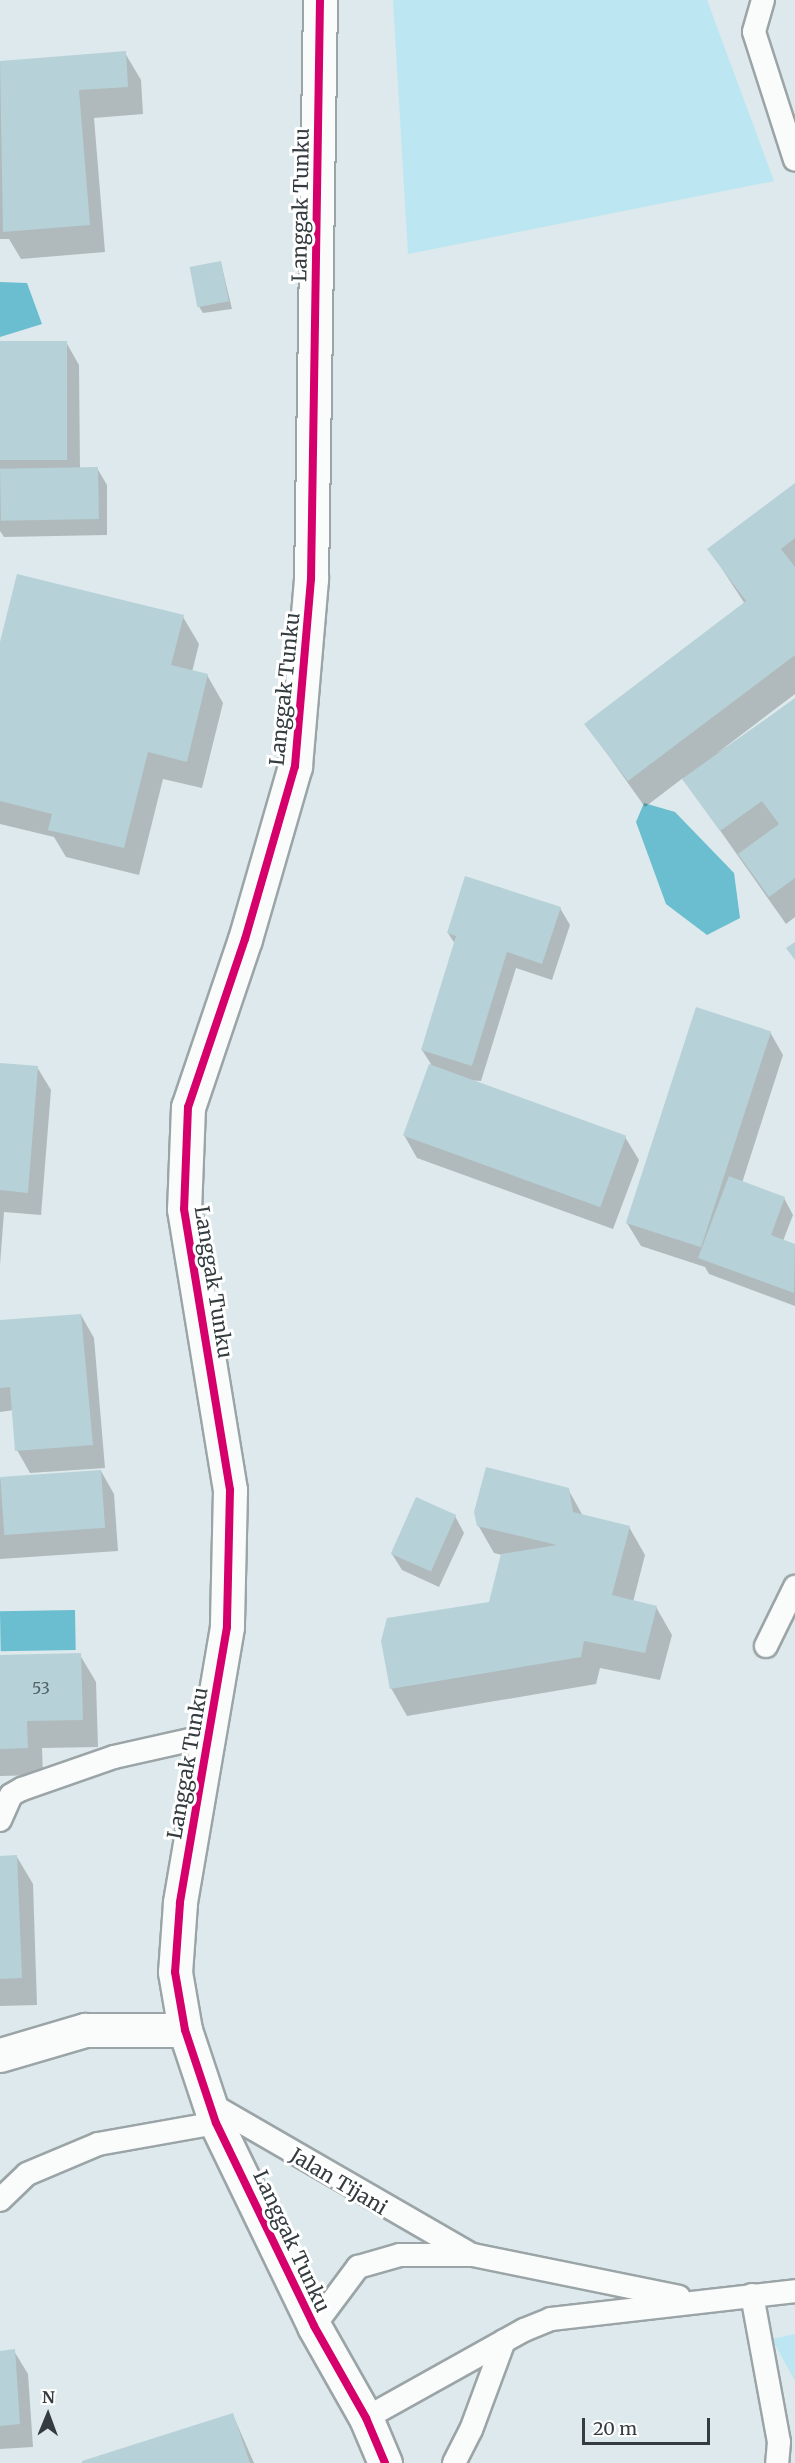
<!DOCTYPE html>
<style>
body{margin:0}
#map{position:relative;width:795px;height:2463px;overflow:hidden;background:#dde9ec;font-family:Merriweather,serif}
div>[style]{position:absolute}
[style*='--x']{left:calc(var(--x)*1px);top:calc(var(--y)*1px);width:calc(var(--w)*1px);rotate:calc(var(--a)*1deg)}
.green>*{inset:0;background:#bbe6f2}
.water>*{inset:0;background:#6abecf;transform-origin:0 0}
.shadow>*{inset:0;background:#0003}
.building>*{inset:0;background:#b6d1d7;transform-origin:0 0}
.roads{filter:drop-shadow(2px 0 #9ba4a6) drop-shadow(-2px 0 #9ba4a6) drop-shadow(0 2px #9ba4a6) drop-shadow(0 -2px #9ba4a6)}
.service>*{height:22px;margin:-11px;padding:0 11px;transform-origin:11px;border-radius:11px;background:#fafcfc}
.minor>*{height:33px;margin:-16.5px;padding:0 16.5px;transform-origin:16.5px;border-radius:16.5px;background:#fafcfc}
.tertiary>*{height:33px;margin:-16.5px;padding:0 16.5px;transform-origin:16.5px;border-radius:16.5px;background:#fafcfc}
.cycleway>*{height:8px;margin:-4px;padding:0 4px;transform-origin:4px;border-radius:4px;background:#d6006c}
span{translate:-50% -50%;white-space:nowrap;text-align:center;line-height:1.15;-webkit-text-stroke:6px #fff;paint-order:stroke}
.number-label{font-size:16px;color:#546165}
.number-label span{-webkit-text-stroke-width:0}
.street-label{font-size:20px;color:#343c3f}
.north{position:absolute;left:18px;top:2385px;width:60px;height:60px;-webkit-text-stroke:4px #fff;paint-order:stroke;rotate:1deg;font-size:16px;font-weight:700;line-height:24px;text-align:center;color:#343c3f}
.north::after{content:'';display:block;margin:auto;width:21px;height:27px;background:#343c3f;clip-path:polygon(50% 0,100% 100%,50% 72%,0 100%)}
.scale{position:absolute;left:582px;top:2418px;width:128px;height:27px;box-sizing:border-box;border:3px solid #343c3f;border-top:0;padding-left:8px;font-size:18px;line-height:21px;white-space:nowrap;color:#343c3f;-webkit-text-stroke:4px #fff;paint-order:stroke}
</style>
<div id="map">
<div class="green">
<i style="clip-path:polygon(393px 0,707px 0,774px 181px,408px 254px)"></i>
<i style="clip-path:polygon(795px 2334px,795px 2381px,772px 2339px)"></i>
</div>
<div class="water">
<i style="clip-path:polygon(0 282px,27px 283px,42px 324px,0 337px)"></i>
<i style="clip-path:polygon(644px 803px,675px 812px,734px 873px,740px 918px,707px 935px,666px 904px,636px 822px)"></i>
<i style="left:75px;top:1610px;width:40px;height:75px;rotate:89deg"></i>
</div>
<div class="shadow">
<i style="clip-path:polygon(125px 53px,141px 80px,143px 114px,94px 118px,105px 252px,21px 259px,9px 239px,0 239px,0 62px)"></i>
<i style="clip-path:polygon(221px 263px,232px 309px,203px 313px,198px 305px)"></i>
<i style="clip-path:polygon(66px 342px,79px 365px,80px 468px,97px 468px,107px 485px,107px 535px,4px 537px,0 531px,0 404px)"></i>
<i style="clip-path:polygon(795px 485px,795px 694px,716px 754px,795px 700px,795px 917px,786px 924px,683px 778px,645px 807px,586px 724px,745px 604px,709px 549px)"></i>
<i style="clip-path:polygon(183px 617px,199px 644px,192px 672px,207px 675px,223px 703px,202px 788px,163px 779px,139px 875px,66px 857px,54px 837px,0 824px,0 648px)"></i>
<i style="clip-path:polygon(560px 908px,570px 925px,552px 980px,516px 968px,481px 1081px,468px 1080px,625px 1137px,639px 1160px,613px 1229px,417px 1158px,404px 1135px,431px 1064px,422px 1050px,455px 944px,448px 933px)"></i>
<i style="clip-path:polygon(770px 1032px,783px 1055px,742px 1183px,784px 1198px,793px 1215px,783px 1241px,795px 1246px,795px 1306px,709px 1274px,705px 1267px,641px 1246px,627px 1223px)"></i>
<i style="clip-path:polygon(0 1065px,37px 1067px,51px 1090px,41px 1215px,4px 1212px,0 1265px)"></i>
<i style="clip-path:polygon(81px 1315px,94px 1338px,105px 1468px,30px 1473px,17px 1450px,14px 1410px,0 1412px,0 1322px)"></i>
<i style="clip-path:polygon(101px 1471px,114px 1494px,118px 1551px,0 1559px,0 1479px)"></i>
<i style="clip-path:polygon(568px 1489px,583px 1516px,629px 1527px,645px 1555px,633px 1602px,656px 1607px,672px 1635px,660px 1680px,600px 1668px,596px 1684px,407px 1716px,391px 1688px,490px 1604px,502px 1555px,494px 1553px,478px 1525px)"></i>
<i style="clip-path:polygon(455px 1516px,464px 1533px,439px 1587px,402px 1570px,392px 1554px)"></i>
<i style="clip-path:polygon(80px 1655px,96px 1682px,98px 1747px,42px 1748px,43px 1775px,0 1776px,0 1657px)"></i>
<i style="clip-path:polygon(0 1857px,17px 1857px,33px 1884px,37px 2005px,0 2006px)"></i>
<i style="clip-path:polygon(14px 2351px,28px 2374px,33px 2447px,0 2449px,0 2352px)"></i>
<i style="clip-path:polygon(233px 2415px,254px 2463px,84px 2463px)"></i>
</div>
<div class="building">
<i style="clip-path:polygon(126px 51px,128px 87px,79px 90px,90px 225px,3px 232px,0 61px)"></i>
<i style="left:221px;top:261px;width:41px;height:32px;rotate:79deg"></i>
<i style="left:67px;top:341px;width:119px;height:67px;rotate:90deg"></i>
<i style="left:98px;top:467px;width:52px;height:98px;rotate:89deg"></i>
<i style="clip-path:polygon(795px 483px,795px 538px,781px 549px,795px 567px,795px 655px,628px 781px,584px 724px,746px 601px,707px 549px)"></i>
<i style="clip-path:polygon(17px 574px,184px 615px,171px 665px,208px 674px,187px 762px,148px 752px,124px 848px,48px 830px,52px 814px,0 801px,0 642px)"></i>
<i style="clip-path:polygon(795px 698px,795px 878px,769px 897px,738px 854px,779px 824px,762px 801px,720px 831px,682px 779px)"></i>
<i style="clip-path:polygon(465px 876px,561px 907px,542px 964px,507px 952px,472px 1066px,421px 1050px,456px 936px,447px 933px)"></i>
<i style="clip-path:polygon(795px 942px,795px 960px,786px 948px)"></i>
<i style="left:696px;top:1007px;width:79px;height:227px;rotate:18deg"></i>
<i style="clip-path:polygon(0 1063px,38px 1066px,28px 1193px,0 1190px)"></i>
<i style="left:429px;top:1064px;width:210px;height:76px;rotate:20deg"></i>
<i style="clip-path:polygon(729px 1176px,785px 1197px,771px 1235px,795px 1244px,794px 1293px,698px 1258px)"></i>
<i style="clip-path:polygon(81px 1314px,93px 1445px,15px 1451px,10px 1387px,0 1388px,0 1320px)"></i>
<i style="clip-path:polygon(486px 1467px,569px 1488px,573px 1512px,630px 1526px,612px 1595px,657px 1606px,645px 1653px,584px 1641px,581px 1657px,390px 1689px,381px 1641px,387px 1618px,489px 1602px,501px 1554px,557px 1545px,477px 1526px,474px 1512px)"></i>
<i style="left:101px;top:1470px;width:58px;height:101px;rotate:86deg"></i>
<i style="left:416px;top:1497px;width:44px;height:62px;rotate:24deg"></i>
<i style="clip-path:polygon(81px 1653px,83px 1720px,27px 1721px,28px 1748px,0 1749px,0 1655px)"></i>
<i style="clip-path:polygon(17px 1855px,22px 1978px,0 1979px,0 1856px)"></i>
<i style="clip-path:polygon(15px 2349px,20px 2424px,0 2426px,0 2351px)"></i>
<i style="clip-path:polygon(233px 2413px,250px 2463px,82px 2463px,82px 2461px)"></i>
</div>
<div class="roads">
<div class="service">
<i style="--x:763;--y:0;--w:33;--a:106"></i>
<i style="--x:754;--y:32;--w:134;--a:72.2"></i>
<i style="--x:766;--y:1646;--w:66;--a:-63.8"></i>
<i style="--x:0;--y:1820;--w:27;--a:-66"></i>
<i style="--x:11;--y:1795;--w:13;--a:-29"></i>
<i style="--x:22;--y:1789;--w:97;--a:-19.2"></i>
<i style="--x:114;--y:1757;--w:96;--a:-12.6"></i>
<i style="--x:207;--y:2102;--w:300;--a:30"></i>
<i style="--x:0;--y:2200;--w:37;--a:-44"></i>
<i style="--x:27;--y:2174;--w:77;--a:-22.9"></i>
<i style="--x:98;--y:2144;--w:120;--a:-10.1"></i>
<i style="--x:752;--y:2295;--w:149;--a:79.6"></i>
<i style="--x:779;--y:2442;--w:21;--a:95"></i>
<i style="--x:314;--y:2326;--w:74;--a:-53.3"></i>
<i style="--x:358;--y:2267;--w:44;--a:-15.9"></i>
<i style="--x:400;--y:2255;--w:73;--a:0"></i>
<i style="--x:473;--y:2255;--w:210;--a:11.5"></i>
<i style="--x:366;--y:2418;--w:181;--a:-29.1"></i>
<i style="--x:524;--y:2330;--w:29;--a:-22"></i>
<i style="--x:551;--y:2319;--w:246;--a:-6.5"></i>
<i style="--x:454;--y:2463;--w:37;--a:-63"></i>
<i style="--x:471;--y:2430;--w:95;--a:-69.7"></i>
</div>
<div class="minor">
<i style="--x:0;--y:2055;--w:89;--a:-16.4"></i>
<i style="--x:85;--y:2030;--w:100;--a:0"></i>
</div>
<div class="tertiary">
<i style="--x:320;--y:0;--w:579;--a:90.89"></i>
<i style="--x:311;--y:579;--w:188;--a:94.9"></i>
<i style="--x:295;--y:766;--w:180;--a:106.1"></i>
<i style="--x:245;--y:939;--w:177;--a:108.7"></i>
<i style="--x:188;--y:1107;--w:102;--a:92.2"></i>
<i style="--x:184;--y:1209;--w:285;--a:80.7"></i>
<i style="--x:230;--y:1490;--w:137;--a:91.3"></i>
<i style="--x:227;--y:1627;--w:280;--a:99.7"></i>
<i style="--x:180;--y:1903;--w:69;--a:94.1"></i>
<i style="--x:175;--y:1972;--w:59;--a:80.2"></i>
<i style="--x:185;--y:2030;--w:98;--a:71.6"></i>
<i style="--x:216;--y:2123;--w:225;--a:64.2"></i>
<i style="--x:314;--y:2326;--w:106;--a:60.5"></i>
<i style="--x:366;--y:2418;--w:49;--a:67.1"></i>
</div>
</div>
<div class="cycleway">
<i style="--x:320;--y:0;--w:579;--a:90.89"></i>
<i style="--x:311;--y:579;--w:188;--a:94.9"></i>
<i style="--x:295;--y:766;--w:180;--a:106.1"></i>
<i style="--x:245;--y:939;--w:177;--a:108.7"></i>
<i style="--x:188;--y:1107;--w:102;--a:92.2"></i>
<i style="--x:184;--y:1209;--w:285;--a:80.7"></i>
<i style="--x:230;--y:1490;--w:137;--a:91.3"></i>
<i style="--x:227;--y:1627;--w:280;--a:99.7"></i>
<i style="--x:180;--y:1903;--w:69;--a:94.1"></i>
<i style="--x:175;--y:1972;--w:59;--a:80.2"></i>
<i style="--x:185;--y:2030;--w:98;--a:71.6"></i>
<i style="--x:216;--y:2123;--w:225;--a:64.2"></i>
<i style="--x:314;--y:2326;--w:106;--a:60.5"></i>
<i style="--x:366;--y:2418;--w:49;--a:67.1"></i>
</div>
<div class="number-label">
<span style="left:41px;top:1688px">53</span>
</div>
<div class="street-label">
<span style="left:300px;top:205px;rotate:-89deg">Langgak Tunku</span>
<span style="left:284px;top:689px;rotate:-84deg">Langgak Tunku</span>
<span style="left:214px;top:1282px;rotate:81deg">Langgak Tunku</span>
<span style="left:187px;top:1763px;rotate:-80deg">Langgak Tunku</span>
<span style="left:339px;top:2181px;rotate:31deg">Jalan Tijani</span>
<span style="left:292px;top:2241px;rotate:65deg">Langgak Tunku</span>
</div>
<div class="north">N</div>
<div class="scale">20 m</div>
</div>
